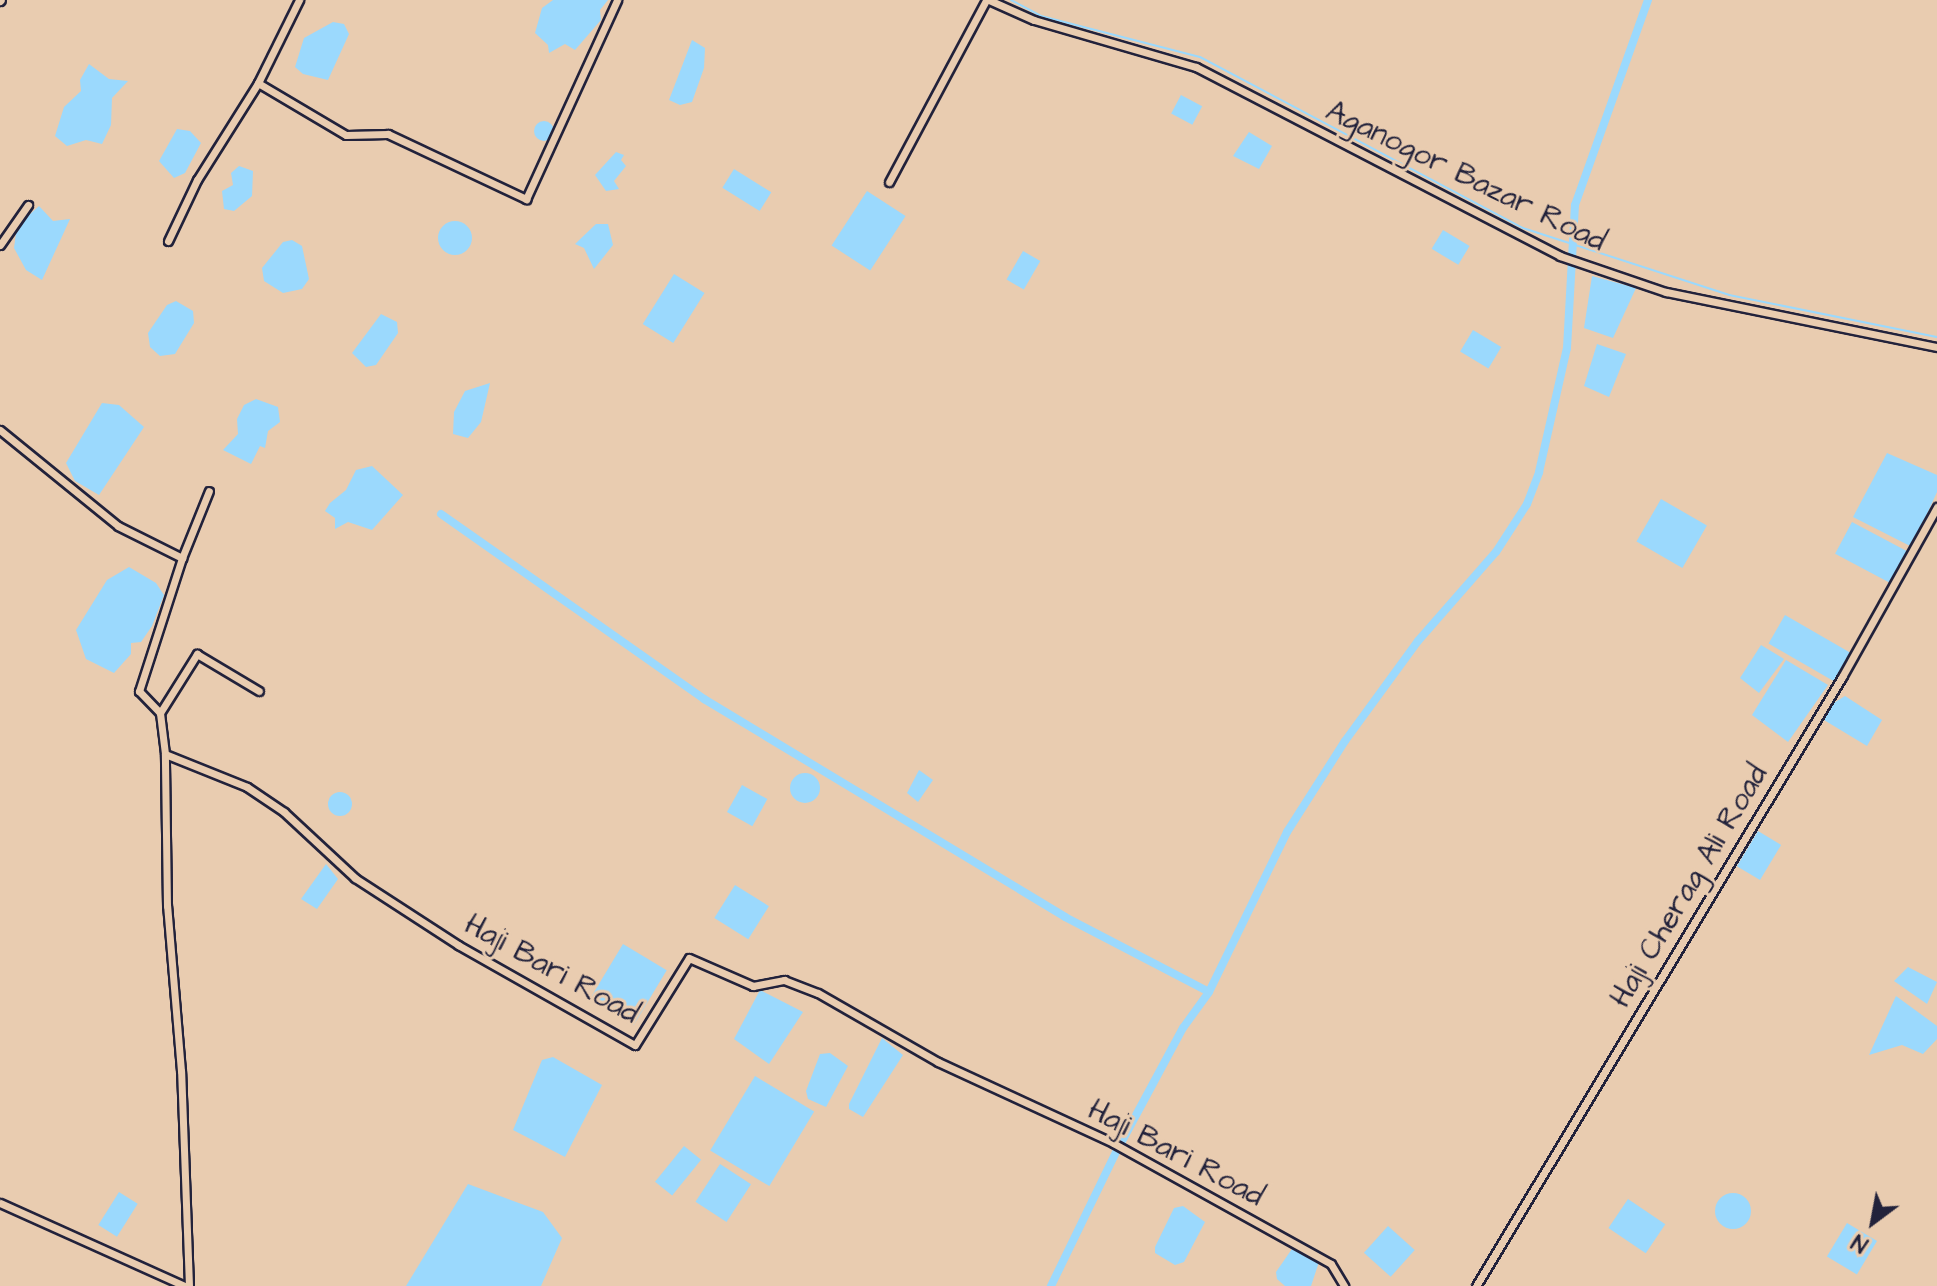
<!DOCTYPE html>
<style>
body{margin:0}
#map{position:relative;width:1937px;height:1286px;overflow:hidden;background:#e9ccb0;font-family:"Architects Daughter",sans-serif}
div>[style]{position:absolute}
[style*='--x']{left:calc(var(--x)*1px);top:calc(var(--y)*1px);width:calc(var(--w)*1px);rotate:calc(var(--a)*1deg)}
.water>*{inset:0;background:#9bd9fd;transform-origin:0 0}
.round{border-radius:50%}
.stream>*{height:2px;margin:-1px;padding:0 1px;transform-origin:1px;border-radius:1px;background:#9bd9fd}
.canal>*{height:8px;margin:-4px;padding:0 4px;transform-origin:4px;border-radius:4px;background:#9bd9fd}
.roads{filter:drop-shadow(2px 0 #22223b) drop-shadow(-2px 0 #22223b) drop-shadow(0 2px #22223b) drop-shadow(0 -2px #22223b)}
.minor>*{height:7px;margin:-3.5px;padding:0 3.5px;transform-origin:3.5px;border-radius:3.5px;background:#e9ccb0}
span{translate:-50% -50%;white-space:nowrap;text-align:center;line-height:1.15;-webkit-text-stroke:6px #e9ccb0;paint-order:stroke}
.street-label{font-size:30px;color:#22223b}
.north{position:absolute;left:1833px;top:1182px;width:80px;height:80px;-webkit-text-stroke:6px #e9ccb0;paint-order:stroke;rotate:212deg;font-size:22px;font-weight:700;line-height:32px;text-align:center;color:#22223b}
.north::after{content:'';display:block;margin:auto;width:28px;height:36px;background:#22223b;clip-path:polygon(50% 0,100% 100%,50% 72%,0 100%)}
</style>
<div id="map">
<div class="water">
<i style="clip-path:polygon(553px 0,608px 0,600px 10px,601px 20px,575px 50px,565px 44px,549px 53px,548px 45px,535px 33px,542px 8px)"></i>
<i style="clip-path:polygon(333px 22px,344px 24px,349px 34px,328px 80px,303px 74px,295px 67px,304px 38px)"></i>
<i style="clip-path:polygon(692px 40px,705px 48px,704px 68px,692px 102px,680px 105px,669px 100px)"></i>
<i style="clip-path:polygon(89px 64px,109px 79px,128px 81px,112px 98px,111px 125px,102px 144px,86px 140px,67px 146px,55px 136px,64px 107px,81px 91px,80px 80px)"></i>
<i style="left:1181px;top:95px;width:24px;height:21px;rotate:28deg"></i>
<i class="round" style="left:534px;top:121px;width:20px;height:20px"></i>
<i style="clip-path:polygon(177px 129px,190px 131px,201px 143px,185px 173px,174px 178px,159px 161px)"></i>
<i style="clip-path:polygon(1249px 132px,1272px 146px,1259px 169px,1233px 156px)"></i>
<i style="clip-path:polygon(616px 152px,624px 155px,621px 160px,626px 166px,614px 181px,619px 189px,606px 191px,595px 175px)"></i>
<i style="clip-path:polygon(239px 166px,253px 171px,252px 196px,234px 211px,224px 209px,222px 191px,233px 185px,231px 173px)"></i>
<i style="left:734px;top:169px;width:44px;height:22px;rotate:32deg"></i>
<i style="left:867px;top:191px;width:46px;height:65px;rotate:33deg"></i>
<i style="clip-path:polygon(39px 206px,53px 221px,70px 219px,42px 280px,26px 270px,14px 248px,17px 226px)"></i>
<i class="round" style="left:438px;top:221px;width:34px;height:34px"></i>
<i style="clip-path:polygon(596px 224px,608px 224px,613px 245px,594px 269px,584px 248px,575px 244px)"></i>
<i style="left:1443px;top:230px;width:31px;height:22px;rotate:31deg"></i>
<i style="clip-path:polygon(292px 240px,302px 246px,309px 279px,302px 289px,283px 293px,264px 281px,262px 268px,283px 242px)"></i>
<i style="left:1023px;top:251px;width:20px;height:33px;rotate:30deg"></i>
<i style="left:674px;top:274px;width:36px;height:59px;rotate:32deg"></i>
<i style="clip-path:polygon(1592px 276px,1636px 288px,1613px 338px,1584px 328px)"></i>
<i style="clip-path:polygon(176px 301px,193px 311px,194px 323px,175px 354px,160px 356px,150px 347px,148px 333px,167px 305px)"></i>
<i style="clip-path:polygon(381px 314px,397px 322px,398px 333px,376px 365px,366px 367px,352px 353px)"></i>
<i style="left:1473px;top:330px;width:33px;height:25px;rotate:31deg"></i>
<i style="clip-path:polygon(1597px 344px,1626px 354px,1609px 397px,1584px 386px)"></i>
<i style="clip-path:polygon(490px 383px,481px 422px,468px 438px,453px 434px,454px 412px,465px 391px)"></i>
<i style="clip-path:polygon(256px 399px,278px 407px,280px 422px,268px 431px,265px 448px,260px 446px,251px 464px,223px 450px,238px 434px,237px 419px,244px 405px)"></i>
<i style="clip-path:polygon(102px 403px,119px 405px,144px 427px,99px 495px,75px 481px,66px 463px)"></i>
<i style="clip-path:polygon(1887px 453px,1937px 475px,1937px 492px,1912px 547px,1853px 517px)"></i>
<i style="clip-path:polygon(372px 466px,403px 495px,372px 530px,348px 522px,335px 529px,335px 518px,325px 511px,330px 503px,346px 490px,356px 470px)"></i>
<i style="left:1661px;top:499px;width:53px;height:49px;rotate:30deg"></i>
<i style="left:1852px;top:522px;width:64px;height:36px;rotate:28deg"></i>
<i style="clip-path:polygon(129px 567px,156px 583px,164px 595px,152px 626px,141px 642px,131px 643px,131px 654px,114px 673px,86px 659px,76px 630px,107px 580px)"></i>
<i style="left:1785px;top:615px;width:77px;height:33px;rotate:30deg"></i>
<i style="clip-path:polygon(1761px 645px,1784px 659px,1759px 693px,1740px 678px)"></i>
<i style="clip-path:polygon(1786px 660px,1828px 685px,1788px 742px,1752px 715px)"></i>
<i style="clip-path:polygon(1845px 696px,1882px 720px,1867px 746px,1824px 720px,1832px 704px)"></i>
<i style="clip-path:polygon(919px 770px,933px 780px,918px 802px,907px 793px)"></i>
<i class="round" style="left:790px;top:773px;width:30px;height:30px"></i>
<i style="left:742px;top:785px;width:29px;height:31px;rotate:29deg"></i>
<i class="round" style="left:328px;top:792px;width:24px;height:24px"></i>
<i style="left:1758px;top:831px;width:27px;height:41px;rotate:31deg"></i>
<i style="clip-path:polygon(326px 864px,338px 879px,317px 909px,301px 899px)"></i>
<i style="left:735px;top:885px;width:40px;height:39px;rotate:32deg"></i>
<i style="left:623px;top:944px;width:51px;height:64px;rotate:31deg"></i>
<i style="clip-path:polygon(1908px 967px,1937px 982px,1927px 1004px,1894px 981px)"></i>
<i style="clip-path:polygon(760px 990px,803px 1012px,769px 1064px,734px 1039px)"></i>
<i style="clip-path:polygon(1896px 996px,1937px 1026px,1937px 1039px,1923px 1054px,1902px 1045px,1869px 1055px)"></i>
<i style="clip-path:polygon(882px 1038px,903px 1055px,863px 1117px,849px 1109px,849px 1104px)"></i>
<i style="clip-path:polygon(830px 1053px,848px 1066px,826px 1107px,808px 1099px,806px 1091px,820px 1054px)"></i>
<i style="clip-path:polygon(553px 1057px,602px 1085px,565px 1157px,513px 1130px,542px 1060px)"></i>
<i style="left:755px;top:1076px;width:69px;height:87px;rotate:31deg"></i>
<i style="left:684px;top:1146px;width:22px;height:46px;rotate:39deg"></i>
<i style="left:720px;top:1164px;width:37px;height:45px;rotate:33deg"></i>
<i style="clip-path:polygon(468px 1184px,543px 1212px,562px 1238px,541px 1286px,406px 1286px)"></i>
<i style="left:119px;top:1192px;width:22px;height:39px;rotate:32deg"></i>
<i class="round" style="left:1715px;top:1193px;width:36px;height:36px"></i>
<i style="left:1628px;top:1199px;width:45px;height:35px;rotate:34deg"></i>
<i style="clip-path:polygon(1183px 1206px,1205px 1222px,1184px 1262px,1175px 1265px,1155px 1253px,1155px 1247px,1174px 1208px)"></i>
<i style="left:1847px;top:1223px;width:35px;height:39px;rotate:31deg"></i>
<i style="left:1388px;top:1226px;width:36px;height:36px;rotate:42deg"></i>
<i style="clip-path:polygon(1294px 1246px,1319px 1262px,1311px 1286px,1285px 1286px,1277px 1279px,1276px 1272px)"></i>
</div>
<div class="stream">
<i style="--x:1011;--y:0;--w:34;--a:28"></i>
<i style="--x:1041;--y:16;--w:164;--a:14.5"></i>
<i style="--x:1200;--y:57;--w:365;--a:27.9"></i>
<i style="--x:1523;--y:228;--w:217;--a:18"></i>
<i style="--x:1729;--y:295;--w:212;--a:11.4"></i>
</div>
<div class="canal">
<i style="--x:441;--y:514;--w:322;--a:35.1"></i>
<i style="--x:704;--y:699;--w:422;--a:31.1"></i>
<i style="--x:1065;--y:917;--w:162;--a:27.5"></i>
<i style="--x:1121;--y:1143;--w:131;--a:-61.7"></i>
<i style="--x:1183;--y:1028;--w:44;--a:-54.2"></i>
<i style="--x:1209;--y:992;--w:178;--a:-64"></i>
<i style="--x:1287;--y:832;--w:108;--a:-57.5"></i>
<i style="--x:1345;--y:741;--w:124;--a:-53.9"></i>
<i style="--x:1418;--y:641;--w:118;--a:-48.8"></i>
<i style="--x:1496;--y:552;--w:57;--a:-57.1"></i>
<i style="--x:1527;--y:504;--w:34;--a:-69"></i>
<i style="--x:1539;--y:472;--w:127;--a:-77.3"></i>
<i style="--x:1567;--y:348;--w:143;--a:-86.8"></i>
<i style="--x:1575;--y:205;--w:218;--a:-70.4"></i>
<i style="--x:1051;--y:1286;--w:149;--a:-64.1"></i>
</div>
<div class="roads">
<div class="minor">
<i style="--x:989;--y:0;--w:49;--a:24"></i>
<i style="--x:1034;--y:20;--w:169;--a:16.2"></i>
<i style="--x:1196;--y:67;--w:410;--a:27.4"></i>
<i style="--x:1560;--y:256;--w:112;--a:18.8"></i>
<i style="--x:1666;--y:292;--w:277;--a:11.5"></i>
<i style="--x:0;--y:1;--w:1;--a:-45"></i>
<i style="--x:258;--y:83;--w:102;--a:30.6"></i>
<i style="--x:346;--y:135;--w:42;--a:-1.4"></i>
<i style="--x:388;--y:134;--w:153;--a:25.2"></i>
<i style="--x:526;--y:199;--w:219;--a:-65.4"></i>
<i style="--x:889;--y:182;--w:206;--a:-61.9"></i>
<i style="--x:168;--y:241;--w:68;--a:-64.6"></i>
<i style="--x:197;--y:180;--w:115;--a:-57.8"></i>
<i style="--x:258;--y:83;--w:93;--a:-63.7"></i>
<i style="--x:0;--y:245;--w:49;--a:-55"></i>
<i style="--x:0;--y:430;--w:152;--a:39.1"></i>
<i style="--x:118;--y:526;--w:72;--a:26.6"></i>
<i style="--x:182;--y:558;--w:140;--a:107.9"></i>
<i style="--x:139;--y:691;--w:30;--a:46"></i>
<i style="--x:160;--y:713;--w:41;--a:83"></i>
<i style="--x:182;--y:558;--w:72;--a:-68.1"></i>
<i style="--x:160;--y:713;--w:70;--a:-57.9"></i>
<i style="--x:197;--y:654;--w:72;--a:30.8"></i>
<i style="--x:0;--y:1203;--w:203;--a:24.2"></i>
<i style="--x:189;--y:1286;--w:215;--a:-92.1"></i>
<i style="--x:181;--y:1071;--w:166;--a:-94.8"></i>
<i style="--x:167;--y:906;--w:152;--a:-90.8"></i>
<i style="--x:165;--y:754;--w:88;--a:21.9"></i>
<i style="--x:247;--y:787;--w:45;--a:34"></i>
<i style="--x:284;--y:812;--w:97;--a:42.9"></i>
<i style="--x:355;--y:878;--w:123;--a:33"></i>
<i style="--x:458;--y:945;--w:203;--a:29.5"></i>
<i style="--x:635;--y:1045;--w:102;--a:-58.2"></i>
<i style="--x:689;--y:958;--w:70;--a:23.6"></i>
<i style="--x:753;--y:986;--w:32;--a:-11"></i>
<i style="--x:784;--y:980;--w:36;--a:21"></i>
<i style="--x:818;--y:993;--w:138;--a:29.9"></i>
<i style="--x:938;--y:1062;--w:193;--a:24.8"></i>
<i style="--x:1113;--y:1143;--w:249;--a:29"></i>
<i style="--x:1331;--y:1264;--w:26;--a:59"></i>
<i style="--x:1476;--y:1286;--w:711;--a:-58.99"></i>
<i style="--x:1842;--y:677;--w:195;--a:-60.8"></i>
</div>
</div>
<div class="street-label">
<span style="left:1466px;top:176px;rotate:26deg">Aganogor Bazar Road</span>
<span style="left:1689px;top:886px;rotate:-59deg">Haji Cherag Ali Road</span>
<span style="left:552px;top:969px;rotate:29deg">Haji Bari Road</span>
<span style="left:1176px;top:1153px;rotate:28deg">Haji Bari Road</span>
</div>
<div class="north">N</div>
</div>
